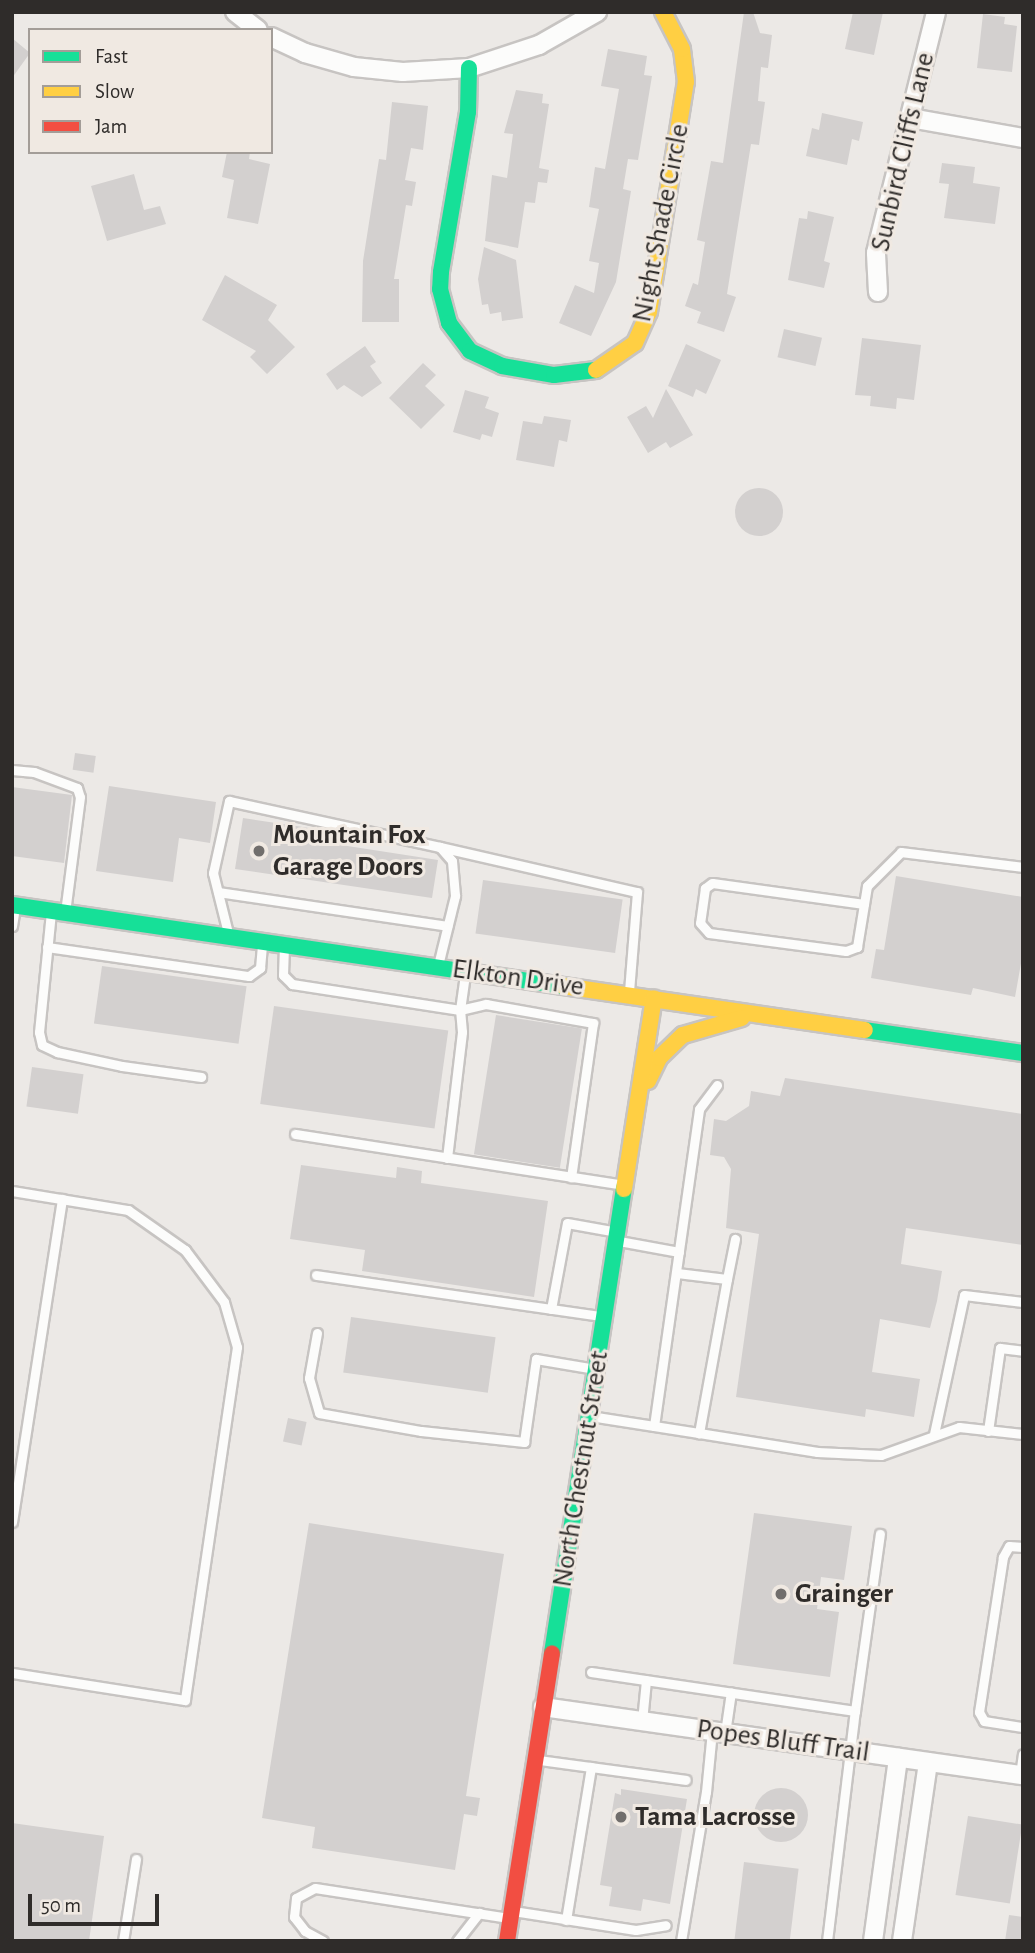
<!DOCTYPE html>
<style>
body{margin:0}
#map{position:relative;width:1035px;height:1953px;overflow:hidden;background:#ece9e6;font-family:"Alegreya Sans",sans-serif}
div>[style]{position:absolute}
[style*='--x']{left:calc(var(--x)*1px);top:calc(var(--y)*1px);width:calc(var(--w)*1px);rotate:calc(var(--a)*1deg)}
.building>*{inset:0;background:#d3d0cf;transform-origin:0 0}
.round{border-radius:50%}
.roads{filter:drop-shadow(2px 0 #c7c4c2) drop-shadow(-2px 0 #c7c4c2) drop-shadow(0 2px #c7c4c2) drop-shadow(0 -2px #c7c4c2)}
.lane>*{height:9px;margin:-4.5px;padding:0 4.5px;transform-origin:4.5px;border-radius:4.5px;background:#fcfcfb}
.street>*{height:18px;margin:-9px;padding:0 9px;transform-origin:9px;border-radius:9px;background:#fcfcfb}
.fast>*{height:16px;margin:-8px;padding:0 8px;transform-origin:8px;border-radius:8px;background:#16e098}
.slow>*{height:16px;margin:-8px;padding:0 8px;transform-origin:8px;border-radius:8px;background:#ffcf43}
.jam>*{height:16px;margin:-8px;padding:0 8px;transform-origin:8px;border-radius:8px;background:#f24e42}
.dots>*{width:19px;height:19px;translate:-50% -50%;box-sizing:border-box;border:4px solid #f0e9e2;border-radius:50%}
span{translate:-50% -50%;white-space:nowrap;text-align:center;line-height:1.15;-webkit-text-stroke:6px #f0e9e2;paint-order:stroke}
.street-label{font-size:28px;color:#2f2c2a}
.poi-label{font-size:28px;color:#2f2c2a;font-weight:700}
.left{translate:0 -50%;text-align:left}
.frame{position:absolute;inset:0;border:14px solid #2f2c2a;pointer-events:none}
.legend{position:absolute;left:28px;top:28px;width:245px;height:126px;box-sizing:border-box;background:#f0e9e2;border:2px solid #a39d98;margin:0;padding:9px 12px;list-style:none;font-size:21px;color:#2f2c2a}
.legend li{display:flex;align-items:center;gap:14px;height:35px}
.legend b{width:35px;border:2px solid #a39d98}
.scale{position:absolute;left:28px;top:1894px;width:131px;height:32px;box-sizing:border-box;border:4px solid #2f2c2a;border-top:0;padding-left:9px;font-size:21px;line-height:24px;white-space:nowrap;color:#2f2c2a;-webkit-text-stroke:5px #f0e9e2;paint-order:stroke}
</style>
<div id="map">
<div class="building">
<i style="clip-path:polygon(744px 12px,753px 12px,760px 33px,772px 35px,768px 68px,761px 67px,758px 101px,765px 102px,759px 145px,751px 144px,727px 294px,736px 297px,724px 332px,697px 323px,701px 312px,685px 306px,693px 283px,698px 285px,705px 242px,697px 240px,711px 161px,723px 163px)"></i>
<i style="clip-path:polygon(853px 12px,883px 12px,874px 55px,845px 49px)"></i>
<i style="clip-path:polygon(983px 14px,1005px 17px,1004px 24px,1017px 26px,1012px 72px,977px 68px)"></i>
<i style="clip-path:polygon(12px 38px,30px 53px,12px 78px)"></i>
<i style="clip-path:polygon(608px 49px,647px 56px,644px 75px,652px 76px,638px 160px,628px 159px,623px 189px,631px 191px,616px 282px,591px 336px,559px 323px,575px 285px,594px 293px,599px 263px,589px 261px,599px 209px,589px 207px,595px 167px,605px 169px,619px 89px,601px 86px)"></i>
<i style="clip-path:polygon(516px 90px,543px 94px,542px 103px,549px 104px,539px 168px,549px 170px,547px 183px,538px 182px,535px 203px,525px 202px,518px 248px,485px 241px,492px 175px,507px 178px,513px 134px,504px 133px)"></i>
<i style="clip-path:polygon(392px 102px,428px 106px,423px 150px,411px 148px,405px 180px,416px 182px,412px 206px,406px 205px,394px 279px,399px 279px,399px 322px,362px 322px,363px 261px,379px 159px,386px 160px)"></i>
<i style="clip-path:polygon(822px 113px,863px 122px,859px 141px,852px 139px,847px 165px,806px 156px,812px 128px,819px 130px)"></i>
<i style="clip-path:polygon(227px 152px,250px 152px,249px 159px,270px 164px,258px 224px,227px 218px,234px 180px,222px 177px)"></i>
<i style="clip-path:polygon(942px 163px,975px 167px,973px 183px,1000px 187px,995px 224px,944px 218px,949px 184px,939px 183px)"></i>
<i style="clip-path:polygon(134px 174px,144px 210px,160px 206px,166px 224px,107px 241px,91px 186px)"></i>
<i style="clip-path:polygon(808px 211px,834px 217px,824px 261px,830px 263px,824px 288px,788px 280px,799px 218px,807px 219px)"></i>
<i style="clip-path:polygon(484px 247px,516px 260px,523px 318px,502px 321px,501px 312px,490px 314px,488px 304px,482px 305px,478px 279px)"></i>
<i style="clip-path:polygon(225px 275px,277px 305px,268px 320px,295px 347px,267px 374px,250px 357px,256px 351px,202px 320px)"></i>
<i style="left:784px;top:329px;width:39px;height:29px;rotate:13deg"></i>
<i style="clip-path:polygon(862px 338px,921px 345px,914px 400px,897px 398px,896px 409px,870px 406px,871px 396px,855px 395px)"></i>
<i style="clip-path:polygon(686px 344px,721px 360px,706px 394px,696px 389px,693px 397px,668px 386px)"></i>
<i style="clip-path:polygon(365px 346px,376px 362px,370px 366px,382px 383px,362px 397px,344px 385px,337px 390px,326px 374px)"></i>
<i style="clip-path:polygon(423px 363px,436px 375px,425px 386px,445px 405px,421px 429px,389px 398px)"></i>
<i style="clip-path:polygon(666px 389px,693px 435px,670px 448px,666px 442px,648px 453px,627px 417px,646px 406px,653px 418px)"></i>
<i style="clip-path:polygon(465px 390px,489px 397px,485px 408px,499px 413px,492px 437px,482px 434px,480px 440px,453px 432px)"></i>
<i style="clip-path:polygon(544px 416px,571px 420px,567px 442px,559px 440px,554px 467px,516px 460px,523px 421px,542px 424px)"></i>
<i class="round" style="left:735px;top:488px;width:48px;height:48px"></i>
<i style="left:75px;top:753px;width:21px;height:17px;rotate:8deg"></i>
<i style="clip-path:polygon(109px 786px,216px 802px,210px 843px,179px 838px,173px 882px,96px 871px)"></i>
<i style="clip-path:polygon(12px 787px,72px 795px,64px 863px,12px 856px)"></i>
<i style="clip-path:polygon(243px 818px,343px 833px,341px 845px,438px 860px,432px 898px,235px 869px)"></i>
<i style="clip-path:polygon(896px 876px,1023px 897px,1023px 952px,1015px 997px,973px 988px,971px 995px,871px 978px,876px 949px,884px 950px)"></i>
<i style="left:483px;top:880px;width:141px;height:54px;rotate:8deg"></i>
<i style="left:102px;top:966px;width:146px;height:58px;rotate:8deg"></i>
<i style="left:274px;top:1006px;width:176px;height:99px;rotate:8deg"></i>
<i style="left:496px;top:1015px;width:87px;height:141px;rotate:9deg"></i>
<i style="left:32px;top:1067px;width:52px;height:40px;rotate:8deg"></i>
<i style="clip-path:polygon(785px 1078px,1023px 1114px,1023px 1245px,906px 1228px,901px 1264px,942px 1271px,937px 1301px,930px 1328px,880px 1319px,872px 1372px,920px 1379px,914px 1417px,866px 1409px,865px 1417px,736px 1397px,759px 1234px,726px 1228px,731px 1169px,724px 1157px,710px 1155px,714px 1119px,726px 1121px,749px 1106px,751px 1091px,780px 1096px)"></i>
<i style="clip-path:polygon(301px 1165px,396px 1178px,397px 1167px,422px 1171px,421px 1183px,548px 1201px,534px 1297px,362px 1271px,365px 1250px,290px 1239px)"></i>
<i style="left:351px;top:1317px;width:146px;height:56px;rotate:8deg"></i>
<i style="left:288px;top:1418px;width:19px;height:24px;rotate:12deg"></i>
<i style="clip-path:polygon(754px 1513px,852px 1526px,844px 1580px,821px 1577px,817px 1609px,839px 1612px,830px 1677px,733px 1664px)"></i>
<i style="clip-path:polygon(309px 1523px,504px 1554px,466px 1796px,480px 1798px,477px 1816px,464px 1814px,455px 1870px,312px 1848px,315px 1827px,262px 1818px)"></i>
<i class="round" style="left:754px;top:1788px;width:54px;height:54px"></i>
<i style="clip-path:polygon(621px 1789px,687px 1799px,670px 1904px,643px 1899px,641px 1911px,609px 1906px,612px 1887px,600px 1885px,615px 1793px,621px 1795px)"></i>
<i style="left:968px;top:1816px;width:55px;height:80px;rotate:9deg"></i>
<i style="clip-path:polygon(12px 1823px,104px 1836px,89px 1941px,12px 1941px)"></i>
<i style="left:744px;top:1862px;width:55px;height:80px;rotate:7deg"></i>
<i style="clip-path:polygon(1009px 1915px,1023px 1917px,1023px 1941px,1005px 1941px)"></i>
</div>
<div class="roads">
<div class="lane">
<i style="--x:12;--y:770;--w:22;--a:5"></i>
<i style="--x:34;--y:772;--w:46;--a:20.4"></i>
<i style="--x:77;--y:788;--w:9;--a:72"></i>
<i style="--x:80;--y:797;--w:116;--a:97.4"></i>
<i style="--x:440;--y:847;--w:202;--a:12.9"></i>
<i style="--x:637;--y:892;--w:100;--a:94.6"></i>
<i style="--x:218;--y:892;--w:232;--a:8.4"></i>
<i style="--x:864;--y:904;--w:153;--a:-172.1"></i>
<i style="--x:712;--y:883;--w:9;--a:144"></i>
<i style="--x:705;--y:888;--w:35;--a:98"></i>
<i style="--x:700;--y:923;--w:13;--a:48"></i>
<i style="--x:709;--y:933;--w:138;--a:7.5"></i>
<i style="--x:846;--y:951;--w:12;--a:-20"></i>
<i style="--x:857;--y:947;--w:62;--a:-80.7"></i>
<i style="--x:867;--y:886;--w:48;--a:-45"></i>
<i style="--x:901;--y:852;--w:123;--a:7"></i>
<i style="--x:51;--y:912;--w:121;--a:95.7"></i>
<i style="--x:39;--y:1032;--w:13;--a:77"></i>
<i style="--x:42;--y:1045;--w:17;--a:25"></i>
<i style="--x:57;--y:1052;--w:66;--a:12.2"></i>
<i style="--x:122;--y:1066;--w:80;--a:7.9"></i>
<i style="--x:12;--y:926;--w:19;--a:-81"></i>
<i style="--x:228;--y:933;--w:62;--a:-104"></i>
<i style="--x:213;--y:873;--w:74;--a:-77.5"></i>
<i style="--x:229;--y:801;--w:216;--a:12.3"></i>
<i style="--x:440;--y:847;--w:18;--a:49"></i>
<i style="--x:452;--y:861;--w:35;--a:85"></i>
<i style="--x:455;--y:896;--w:71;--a:103.8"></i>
<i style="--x:284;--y:946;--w:29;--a:92"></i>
<i style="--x:283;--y:975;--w:13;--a:45"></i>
<i style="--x:292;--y:984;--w:170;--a:8.8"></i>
<i style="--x:460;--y:1010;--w:35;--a:-82"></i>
<i style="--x:47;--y:947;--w:204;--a:8.2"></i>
<i style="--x:249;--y:976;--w:14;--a:-36"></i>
<i style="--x:260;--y:968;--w:24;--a:-85"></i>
<i style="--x:295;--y:1134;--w:332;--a:8.8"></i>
<i style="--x:447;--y:1158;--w:127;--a:-83.2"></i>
<i style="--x:462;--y:1032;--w:22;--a:-95"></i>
<i style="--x:460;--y:1010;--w:27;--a:-13"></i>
<i style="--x:486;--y:1004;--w:109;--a:10.1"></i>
<i style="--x:593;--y:1023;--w:156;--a:98.1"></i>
<i style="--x:12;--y:1191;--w:118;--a:9.3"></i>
<i style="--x:128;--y:1210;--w:70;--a:35.1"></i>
<i style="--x:185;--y:1250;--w:65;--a:53.1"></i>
<i style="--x:224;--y:1302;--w:47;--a:73.9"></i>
<i style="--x:237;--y:1347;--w:357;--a:98.4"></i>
<i style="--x:185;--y:1700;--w:175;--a:-171.1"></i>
<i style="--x:619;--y:1241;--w:61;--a:10.4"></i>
<i style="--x:677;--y:1273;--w:50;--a:6.8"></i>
<i style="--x:727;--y:1279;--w:157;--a:100.3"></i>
<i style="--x:699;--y:1433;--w:120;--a:9.1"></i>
<i style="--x:817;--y:1452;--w:64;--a:2.7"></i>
<i style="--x:881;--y:1455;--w:83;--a:-19.7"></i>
<i style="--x:959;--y:1427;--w:64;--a:6.2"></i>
<i style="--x:316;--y:1275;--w:289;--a:8.2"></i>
<i style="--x:727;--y:1279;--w:41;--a:-78.7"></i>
<i style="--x:551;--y:1309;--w:87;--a:-79.5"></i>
<i style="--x:567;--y:1223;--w:51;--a:10.2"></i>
<i style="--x:317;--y:1333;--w:46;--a:100.1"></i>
<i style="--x:309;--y:1378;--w:36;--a:74"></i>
<i style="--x:319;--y:1413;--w:104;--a:10"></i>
<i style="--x:421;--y:1431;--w:104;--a:6.1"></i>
<i style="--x:524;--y:1442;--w:84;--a:-81.8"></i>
<i style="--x:536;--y:1359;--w:60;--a:9.6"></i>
<i style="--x:590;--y:1416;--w:110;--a:8.9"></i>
<i style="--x:654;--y:1426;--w:320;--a:-81.9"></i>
<i style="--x:699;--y:1109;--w:30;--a:-53"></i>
<i style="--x:988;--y:1431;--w:84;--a:-81.8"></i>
<i style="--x:1000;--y:1348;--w:23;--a:7"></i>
<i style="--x:934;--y:1434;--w:142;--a:-77.8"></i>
<i style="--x:964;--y:1295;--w:59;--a:6.8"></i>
<i style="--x:12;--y:1522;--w:327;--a:-81.2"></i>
<i style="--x:1023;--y:1547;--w:14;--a:-176"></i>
<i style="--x:1009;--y:1546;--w:13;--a:119"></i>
<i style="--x:1003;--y:1557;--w:157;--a:98.8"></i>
<i style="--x:979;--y:1712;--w:10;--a:61"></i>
<i style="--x:984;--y:1721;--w:39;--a:9"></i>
<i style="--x:591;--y:1672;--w:267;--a:8.4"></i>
<i style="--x:855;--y:1711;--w:179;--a:-82"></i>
<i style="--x:642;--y:1721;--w:41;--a:-84.4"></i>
<i style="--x:725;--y:1733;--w:41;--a:-81.7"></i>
<i style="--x:539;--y:1760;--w:148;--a:7.7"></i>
<i style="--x:1020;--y:1775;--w:21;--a:-82"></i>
<i style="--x:513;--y:1911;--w:124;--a:8.8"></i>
<i style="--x:636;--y:1930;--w:30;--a:-9"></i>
<i style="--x:566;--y:1920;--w:155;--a:-80.7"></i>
<i style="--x:123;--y:1941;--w:83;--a:-81"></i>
<i style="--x:323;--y:1941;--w:21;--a:-151"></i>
<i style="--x:305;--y:1931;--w:18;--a:-128"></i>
<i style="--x:294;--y:1917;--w:19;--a:-84"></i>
<i style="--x:296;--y:1898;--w:21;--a:-28"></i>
<i style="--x:315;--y:1888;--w:196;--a:8.8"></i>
<i style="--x:457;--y:1941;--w:36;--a:-52"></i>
<i style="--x:681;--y:1941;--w:151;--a:-80.5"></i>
<i style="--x:706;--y:1792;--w:61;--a:-84.4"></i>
<i style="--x:827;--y:1941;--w:232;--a:-83.1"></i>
</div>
<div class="street">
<i style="--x:235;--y:12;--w:29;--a:38"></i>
<i style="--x:271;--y:37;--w:38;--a:25"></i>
<i style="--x:305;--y:53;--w:51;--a:15.9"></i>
<i style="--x:354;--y:67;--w:49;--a:5.8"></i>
<i style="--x:403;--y:72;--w:66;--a:-3.5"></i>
<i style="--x:469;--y:68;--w:74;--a:-18.2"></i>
<i style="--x:539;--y:45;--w:67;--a:-29.6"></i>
<i style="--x:910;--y:118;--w:115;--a:10"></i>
<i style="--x:878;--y:292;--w:39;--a:-93"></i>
<i style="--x:876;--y:253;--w:248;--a:-76"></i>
<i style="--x:543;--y:1707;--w:485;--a:8.1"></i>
<i style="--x:873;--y:1941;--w:185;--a:-82.2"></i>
<i style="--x:902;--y:1941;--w:181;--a:-81.7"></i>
</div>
<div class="fast">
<i style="--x:469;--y:68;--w:44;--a:91.3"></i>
<i style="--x:468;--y:112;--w:162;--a:99.6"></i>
<i style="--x:441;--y:272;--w:17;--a:93"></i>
<i style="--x:440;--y:289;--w:35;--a:75"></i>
<i style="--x:449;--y:323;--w:35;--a:53"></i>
<i style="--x:470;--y:351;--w:35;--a:25"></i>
<i style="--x:502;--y:366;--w:53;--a:9.8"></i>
<i style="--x:554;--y:375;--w:42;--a:-6.8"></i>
<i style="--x:12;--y:905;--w:557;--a:8.36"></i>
<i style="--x:865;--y:1030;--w:160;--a:8.3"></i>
<i style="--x:552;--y:1653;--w:470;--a:-81.2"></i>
</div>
<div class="slow">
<i style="--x:596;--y:370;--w:47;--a:-34.7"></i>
<i style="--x:635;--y:343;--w:34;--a:-66"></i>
<i style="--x:649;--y:312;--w:233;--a:-80.9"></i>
<i style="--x:686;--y:82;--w:33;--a:-97"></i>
<i style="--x:682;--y:49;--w:42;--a:-117.2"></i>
<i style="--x:563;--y:986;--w:305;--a:8.3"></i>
<i style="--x:648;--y:1081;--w:25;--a:-64"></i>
<i style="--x:659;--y:1058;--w:33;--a:-44"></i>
<i style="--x:683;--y:1035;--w:61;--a:-16.1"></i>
<i style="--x:624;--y:1189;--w:193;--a:-81.1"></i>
</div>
<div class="jam">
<i style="--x:507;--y:1941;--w:291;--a:-81.1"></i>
</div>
</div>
<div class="dots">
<i style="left:259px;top:851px;background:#716e6c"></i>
<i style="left:781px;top:1594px;background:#716e6c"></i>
<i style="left:621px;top:1817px;background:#716e6c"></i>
</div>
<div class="street-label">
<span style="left:903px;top:152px;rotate:-77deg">Sunbird Cliffs Lane</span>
<span style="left:661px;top:223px;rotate:-79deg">Night Shade Circle</span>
<span style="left:518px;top:978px;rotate:8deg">Elkton Drive</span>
<span style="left:581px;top:1469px;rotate:-81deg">North Chestnut Street</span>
<span style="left:783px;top:1741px;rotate:8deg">Popes Bluff Trail</span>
</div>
<div class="poi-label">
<span class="left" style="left:273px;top:851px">Mountain Fox<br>Garage Doors</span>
<span class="left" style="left:795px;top:1594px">Grainger</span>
<span class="left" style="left:635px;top:1817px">Tama Lacrosse</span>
</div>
<div class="frame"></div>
<ul class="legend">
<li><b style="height:9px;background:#16e098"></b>Fast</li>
<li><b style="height:9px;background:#ffcf43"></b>Slow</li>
<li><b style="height:9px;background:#f24e42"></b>Jam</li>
</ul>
<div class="scale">50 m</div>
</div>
